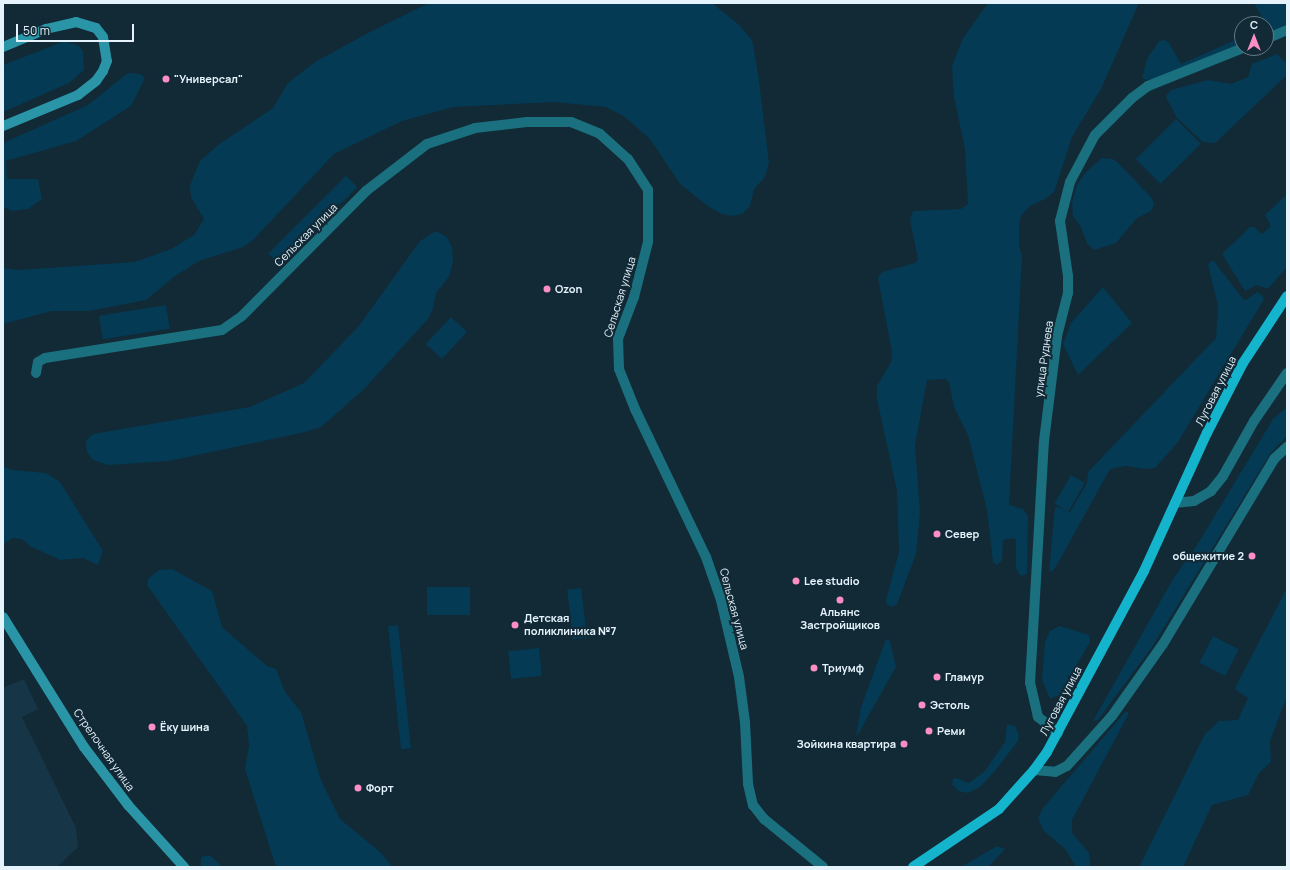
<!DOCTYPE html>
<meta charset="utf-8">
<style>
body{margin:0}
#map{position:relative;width:1290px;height:870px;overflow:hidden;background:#122936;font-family:Manrope,sans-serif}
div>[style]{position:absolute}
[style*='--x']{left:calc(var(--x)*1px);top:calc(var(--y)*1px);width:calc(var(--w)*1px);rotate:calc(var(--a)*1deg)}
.built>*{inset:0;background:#163647}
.green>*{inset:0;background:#043a53;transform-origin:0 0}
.street>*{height:10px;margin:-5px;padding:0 5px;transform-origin:5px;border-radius:5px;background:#1a707e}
.secondary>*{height:10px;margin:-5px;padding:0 5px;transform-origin:5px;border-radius:5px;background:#2b95a8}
.primary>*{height:10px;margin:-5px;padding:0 5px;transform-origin:5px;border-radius:5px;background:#14b4cc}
.dots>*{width:11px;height:11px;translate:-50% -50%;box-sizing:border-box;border:2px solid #122936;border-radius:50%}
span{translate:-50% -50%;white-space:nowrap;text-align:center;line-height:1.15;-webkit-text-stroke:4px #122936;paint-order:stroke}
.poi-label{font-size:11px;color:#e5f4fc;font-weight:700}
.left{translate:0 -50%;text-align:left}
.right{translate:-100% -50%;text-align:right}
.street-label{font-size:11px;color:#e5f4fc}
.frame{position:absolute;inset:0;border:4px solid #e5f4fc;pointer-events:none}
.north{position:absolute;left:1234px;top:16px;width:40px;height:40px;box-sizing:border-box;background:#122936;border:1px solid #667a85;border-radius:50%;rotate:0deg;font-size:11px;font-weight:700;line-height:16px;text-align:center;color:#e5f4fc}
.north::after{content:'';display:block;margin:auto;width:14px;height:18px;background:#fb8fc3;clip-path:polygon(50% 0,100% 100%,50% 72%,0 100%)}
.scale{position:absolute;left:16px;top:24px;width:118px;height:18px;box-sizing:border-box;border:2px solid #e5f4fc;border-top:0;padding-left:5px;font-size:12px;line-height:14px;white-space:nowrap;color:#e5f4fc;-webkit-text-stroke:3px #122936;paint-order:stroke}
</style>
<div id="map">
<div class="built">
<i style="clip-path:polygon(24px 679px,38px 709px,22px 717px,76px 828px,78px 847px,57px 867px,3px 867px,3px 688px)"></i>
</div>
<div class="green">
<i style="clip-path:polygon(429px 3px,712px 3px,738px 24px,752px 40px,758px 73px,769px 163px,765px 177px,754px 189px,750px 206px,742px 214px,733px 216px,722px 214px,709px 207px,680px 184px,650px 139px,625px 117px,606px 107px,553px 102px,453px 107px,402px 121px,334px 154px,252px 241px,243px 247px,199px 261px,175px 276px,146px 300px,89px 311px,52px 311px,3px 324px,3px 268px,18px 270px,135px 262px,171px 249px,194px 235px,204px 219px,191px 197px,190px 185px,200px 161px,218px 145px,273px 108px,288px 83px,315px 62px,368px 33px)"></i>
<i style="clip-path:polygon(988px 3px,1139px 3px,1101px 89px,1072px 137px,1054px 192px,1045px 199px,1030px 206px,1021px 216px,1019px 224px,1019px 246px,1022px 255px,1009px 505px,1023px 509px,1028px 516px,1027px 574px,1021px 576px,1016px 569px,1016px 540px,1013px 538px,1003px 540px,1002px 560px,997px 565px,993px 562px,987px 510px,968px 435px,954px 407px,949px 382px,945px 379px,927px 380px,915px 445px,920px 512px,916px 554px,897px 604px,892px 607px,887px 605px,886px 600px,899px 552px,897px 491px,877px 399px,877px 386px,891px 362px,892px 352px,878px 278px,882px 272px,915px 263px,918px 259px,910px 220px,913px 211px,961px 209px,968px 204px,965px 149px,954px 97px,952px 66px,963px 38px)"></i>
<i style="clip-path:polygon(1254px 3px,1287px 3px,1287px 27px,1266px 35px,1266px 24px)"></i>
<i style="clip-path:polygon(1242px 37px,1242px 45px,1154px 80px,1142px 79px,1147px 59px,1159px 41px,1165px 40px,1169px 43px,1181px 64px)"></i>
<i style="clip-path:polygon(65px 41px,79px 46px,83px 51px,84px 70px,69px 83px,3px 112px,3px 65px)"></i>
<i style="clip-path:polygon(1277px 54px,1287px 64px,1287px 75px,1215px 143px,1203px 142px,1177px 118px,1167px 99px,1166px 96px,1171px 90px,1208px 80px,1231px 84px,1248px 77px,1252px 64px)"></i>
<i style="clip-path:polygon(128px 73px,140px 74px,145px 78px,131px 106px,76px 141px,6px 161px,7px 179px,38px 179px,42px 199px,28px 209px,12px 211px,3px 207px,3px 143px,88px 105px)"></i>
<i style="left:1176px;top:119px;width:35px;height:57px;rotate:45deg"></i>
<i style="clip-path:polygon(1102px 158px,1113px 159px,1118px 163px,1152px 198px,1154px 204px,1151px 211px,1137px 218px,1116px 243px,1094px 250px,1087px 243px,1080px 225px,1073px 216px,1072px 203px,1077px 185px,1085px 173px)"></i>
<i style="left:346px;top:176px;width:16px;height:110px;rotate:45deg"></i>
<i style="clip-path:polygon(1287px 194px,1287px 267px,1268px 289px,1257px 285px,1245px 291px,1222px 254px,1250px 227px,1254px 227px,1262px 234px,1271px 226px,1265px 215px)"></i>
<i style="clip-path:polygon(436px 231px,447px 237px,452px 248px,453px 261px,449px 277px,436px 293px,433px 309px,428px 319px,364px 389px,321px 427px,305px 432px,169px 461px,108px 465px,93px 460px,87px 452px,86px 441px,93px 434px,250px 407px,304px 383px,358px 327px,420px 241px)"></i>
<i style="clip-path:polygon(1213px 260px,1243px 299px,1246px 300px,1257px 292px,1263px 296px,1264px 299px,1178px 442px,1155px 468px,1144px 469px,1126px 466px,1110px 469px,1058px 563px,1053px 571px,1049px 572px,1055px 508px,1058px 507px,1070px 512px,1087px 483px,1088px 472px,1216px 338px,1218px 306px,1208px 264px)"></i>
<i style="clip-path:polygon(1103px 287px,1132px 323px,1078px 375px,1063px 344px,1071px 323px)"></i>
<i style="left:166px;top:305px;width:24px;height:68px;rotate:81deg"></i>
<i style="left:451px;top:317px;width:22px;height:37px;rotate:43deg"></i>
<i style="clip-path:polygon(1287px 407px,1287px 436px,1270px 454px,1152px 647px,1098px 720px,1093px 721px,1173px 579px,1197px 545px,1273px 419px)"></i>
<i style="clip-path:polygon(3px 466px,12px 470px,46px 473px,60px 482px,103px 551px,98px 565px,83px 558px,60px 560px,30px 546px,22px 539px,13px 538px,3px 544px)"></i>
<i style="left:1071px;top:475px;width:16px;height:33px;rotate:30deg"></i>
<i style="clip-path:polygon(172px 569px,212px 591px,222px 627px,267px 666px,276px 669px,285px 692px,301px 712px,321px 780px,340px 819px,380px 852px,393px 867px,276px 867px,245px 769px,249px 746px,247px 726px,147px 585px,148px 579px,159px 570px)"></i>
<i style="left:427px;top:587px;width:43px;height:28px"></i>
<i style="left:581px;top:588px;width:50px;height:14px;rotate:83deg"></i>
<i style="clip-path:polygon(1287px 588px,1287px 696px,1270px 741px,1271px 762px,1259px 773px,1248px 795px,1212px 805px,1183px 867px,1139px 867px,1205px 734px,1219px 721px,1238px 720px,1248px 698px,1236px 690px,1236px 686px)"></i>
<i style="left:398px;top:625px;width:124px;height:10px;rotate:84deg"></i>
<i style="clip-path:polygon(1060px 626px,1089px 635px,1090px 642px,1059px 695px,1050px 699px,1042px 680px,1045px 642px,1050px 631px)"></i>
<i style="left:1213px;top:636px;width:29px;height:30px;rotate:27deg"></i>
<i style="clip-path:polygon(886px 639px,890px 641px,896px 667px,856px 738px,861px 707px)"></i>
<i style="left:539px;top:648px;width:28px;height:31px;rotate:84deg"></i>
<i style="clip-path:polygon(1125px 712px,1128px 712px,1128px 715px,1072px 820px,1072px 833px,1089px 853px,1090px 862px,1090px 867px,1076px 867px,1066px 850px,1043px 830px,1038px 818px,1043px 808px)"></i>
<i style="clip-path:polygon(1007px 724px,1015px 726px,1019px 735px,1018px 741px,995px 771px,980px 787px,968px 793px,958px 791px,952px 784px,953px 779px,956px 778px,969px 783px,985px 771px,1005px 742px)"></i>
<i style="clip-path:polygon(997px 846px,1005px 849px,988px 867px,961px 867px)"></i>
<i style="clip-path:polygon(208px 855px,212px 857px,222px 867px,201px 867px,201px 857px)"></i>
</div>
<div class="street">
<i style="--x:1266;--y:39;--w:23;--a:-23"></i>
<i style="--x:36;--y:373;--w:11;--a:-80"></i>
<i style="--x:38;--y:362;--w:8;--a:-30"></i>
<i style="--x:45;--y:358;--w:179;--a:-9"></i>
<i style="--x:222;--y:330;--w:24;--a:-35"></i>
<i style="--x:242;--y:316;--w:176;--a:-45.2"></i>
<i style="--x:366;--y:191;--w:77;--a:-37.6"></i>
<i style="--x:427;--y:144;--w:51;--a:-18.4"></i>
<i style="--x:475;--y:128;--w:52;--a:-6.6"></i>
<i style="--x:527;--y:122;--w:44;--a:0"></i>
<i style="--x:571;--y:122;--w:31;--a:22"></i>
<i style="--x:600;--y:134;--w:38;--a:42"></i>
<i style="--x:628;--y:159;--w:37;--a:57"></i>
<i style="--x:648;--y:190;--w:52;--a:90"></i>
<i style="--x:648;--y:242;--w:57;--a:104.3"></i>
<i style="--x:634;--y:297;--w:45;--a:110.9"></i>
<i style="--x:618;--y:339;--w:30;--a:88"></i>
<i style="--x:619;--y:369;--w:43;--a:68.2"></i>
<i style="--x:635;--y:409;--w:164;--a:64.4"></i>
<i style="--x:706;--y:557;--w:46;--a:70.8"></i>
<i style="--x:721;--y:600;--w:79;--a:76.8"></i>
<i style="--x:739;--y:677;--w:45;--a:82.4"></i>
<i style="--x:745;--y:722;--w:62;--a:87.2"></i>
<i style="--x:748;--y:784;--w:22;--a:77"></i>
<i style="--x:753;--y:805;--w:18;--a:52"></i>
<i style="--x:764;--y:819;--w:76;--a:39.1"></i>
<i style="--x:1175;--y:503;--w:19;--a:-6"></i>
<i style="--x:1194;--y:501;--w:20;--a:-30"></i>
<i style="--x:1211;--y:491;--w:19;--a:-51"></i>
<i style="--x:1223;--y:476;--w:63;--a:-60.6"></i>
<i style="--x:1254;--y:421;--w:58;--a:-55.5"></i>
<i style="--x:1058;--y:733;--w:26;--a:-141"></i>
<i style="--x:1038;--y:717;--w:35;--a:-103"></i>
<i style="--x:1030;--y:683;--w:242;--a:-86.7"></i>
<i style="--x:1044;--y:441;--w:106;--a:-82.9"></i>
<i style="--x:1057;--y:336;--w:44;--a:-75.7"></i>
<i style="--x:1068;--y:293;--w:17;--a:-90"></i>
<i style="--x:1068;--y:276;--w:56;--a:-98.3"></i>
<i style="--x:1060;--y:221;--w:40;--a:-75.6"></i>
<i style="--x:1070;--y:182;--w:53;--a:-62"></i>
<i style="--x:1095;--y:135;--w:52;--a:-45"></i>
<i style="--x:1132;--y:98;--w:20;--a:-37"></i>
<i style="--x:1148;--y:86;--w:102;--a:-21.8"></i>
<i style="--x:1034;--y:770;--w:21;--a:5"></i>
<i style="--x:1055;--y:772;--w:13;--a:-27"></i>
<i style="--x:1067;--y:766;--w:67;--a:-48"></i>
<i style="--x:1112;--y:716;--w:88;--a:-54.7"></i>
<i style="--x:1163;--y:644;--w:216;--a:-59"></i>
<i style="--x:1274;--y:459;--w:18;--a:-43"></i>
</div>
<div class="secondary">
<i style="--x:3;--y:47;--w:47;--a:-22.7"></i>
<i style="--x:46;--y:29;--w:31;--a:-13"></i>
<i style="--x:76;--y:22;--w:21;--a:17"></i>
<i style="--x:96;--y:28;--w:11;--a:52"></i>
<i style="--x:103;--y:37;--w:24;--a:81"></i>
<i style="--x:107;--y:61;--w:11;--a:112"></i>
<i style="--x:103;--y:71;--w:12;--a:125"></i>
<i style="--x:96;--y:81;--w:23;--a:142"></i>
<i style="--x:78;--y:95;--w:81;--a:157.5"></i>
<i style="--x:3;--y:617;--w:153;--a:58.1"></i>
<i style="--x:84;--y:747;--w:73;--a:52.8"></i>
<i style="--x:128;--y:805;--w:84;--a:47.9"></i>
</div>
<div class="primary">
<i style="--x:913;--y:867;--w:104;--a:-34"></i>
<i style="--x:999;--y:809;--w:52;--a:-48.1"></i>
<i style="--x:1034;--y:770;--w:22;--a:-54"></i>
<i style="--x:1047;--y:752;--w:205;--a:-61.8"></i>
<i style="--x:1144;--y:571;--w:152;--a:-65.5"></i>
<i style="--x:1207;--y:433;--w:79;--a:-62.8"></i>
<i style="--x:1243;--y:363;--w:80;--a:-56.7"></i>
</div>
<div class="dots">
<i style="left:166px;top:79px;background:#fb8fc3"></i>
<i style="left:547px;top:289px;background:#fb8fc3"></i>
<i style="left:937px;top:534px;background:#fb8fc3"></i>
<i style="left:1252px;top:556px;background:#fb8fc3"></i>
<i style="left:796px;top:581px;background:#fb8fc3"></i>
<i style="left:840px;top:600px;background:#fb8fc3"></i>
<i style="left:515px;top:625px;background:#fb8fc3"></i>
<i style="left:814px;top:668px;background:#fb8fc3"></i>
<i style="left:937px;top:677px;background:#fb8fc3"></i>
<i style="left:922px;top:705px;background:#fb8fc3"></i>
<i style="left:152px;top:727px;background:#fb8fc3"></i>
<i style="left:929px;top:731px;background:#fb8fc3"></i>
<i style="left:904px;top:744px;background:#fb8fc3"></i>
<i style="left:358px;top:788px;background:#fb8fc3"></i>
</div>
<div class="poi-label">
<span class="left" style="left:174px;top:79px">"Универсал"</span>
<span class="left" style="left:555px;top:289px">Ozon</span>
<span class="left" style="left:945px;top:534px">Север</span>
<span class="right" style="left:1244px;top:556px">общежитие 2</span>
<span class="left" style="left:804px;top:581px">Lee studio</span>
<span style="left:840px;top:619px">Альянс<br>Застройщиков</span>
<span class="left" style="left:524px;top:625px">Детская<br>поликлиника №7</span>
<span class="left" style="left:822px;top:668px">Триумф</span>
<span class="left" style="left:945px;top:677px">Гламур</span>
<span class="left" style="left:930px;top:705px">Эстоль</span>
<span class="left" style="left:160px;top:727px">Ёку шина</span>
<span class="left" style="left:937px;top:731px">Реми</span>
<span class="right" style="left:896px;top:744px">Зойкина квартира</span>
<span class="left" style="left:366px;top:788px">Форт</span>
</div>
<div class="street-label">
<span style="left:306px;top:235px;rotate:-45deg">Сельская улица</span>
<span style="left:620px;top:297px;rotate:-73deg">Сельская улица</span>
<span style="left:1044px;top:359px;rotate:-82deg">улица Руднева</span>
<span style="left:1216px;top:391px;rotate:-63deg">Луговая улица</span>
<span style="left:734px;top:609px;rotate:75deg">Сельская улица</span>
<span style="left:1061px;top:701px;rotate:-62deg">Луговая улица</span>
<span style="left:104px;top:750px;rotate:55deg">Стрелочная улица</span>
</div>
<div class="frame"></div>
<div class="north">С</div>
<div class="scale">50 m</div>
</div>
